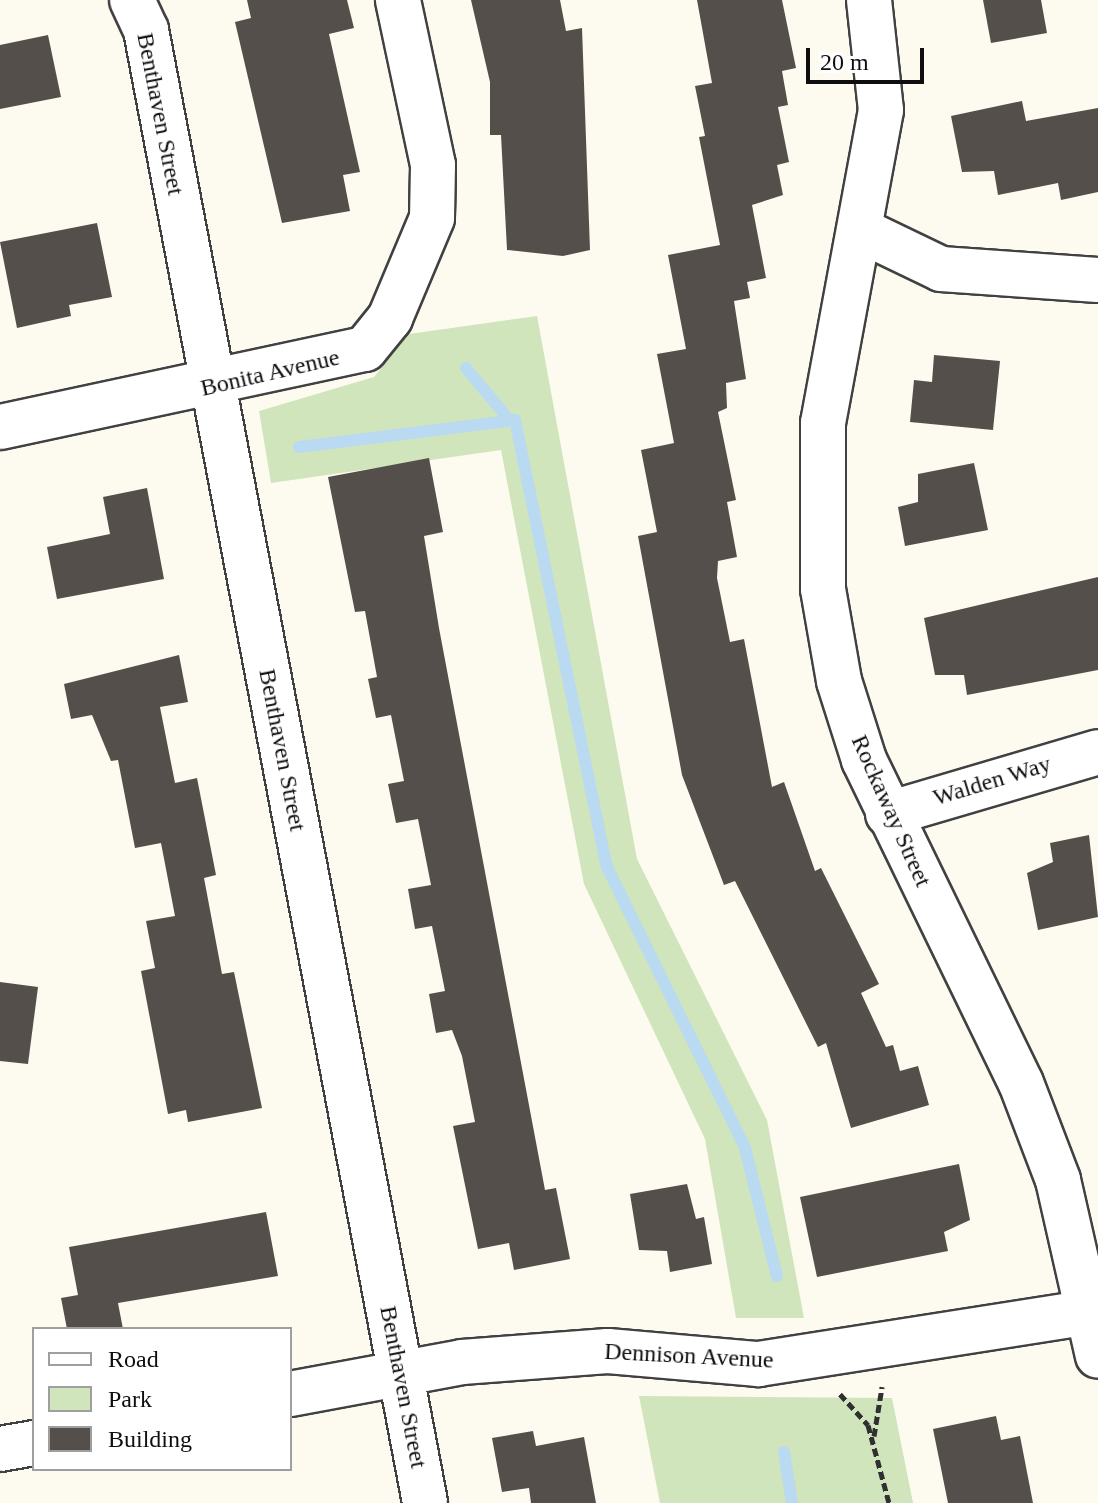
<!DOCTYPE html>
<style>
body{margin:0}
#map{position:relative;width:1098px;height:1503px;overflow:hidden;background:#fdfbf0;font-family:"Times New Roman",serif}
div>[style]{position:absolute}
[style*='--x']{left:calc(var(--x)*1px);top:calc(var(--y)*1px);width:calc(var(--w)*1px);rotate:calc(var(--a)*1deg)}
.green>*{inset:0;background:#d0e5bc}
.stream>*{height:12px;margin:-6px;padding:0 6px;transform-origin:6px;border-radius:6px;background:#b9daf0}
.building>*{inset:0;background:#554f4b}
.path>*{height:5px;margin-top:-2.5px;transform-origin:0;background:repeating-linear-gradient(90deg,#303030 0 8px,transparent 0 12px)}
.roads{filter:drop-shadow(2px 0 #414141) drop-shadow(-2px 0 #414141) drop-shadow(0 2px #414141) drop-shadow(0 -2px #414141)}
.minor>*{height:44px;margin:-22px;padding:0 22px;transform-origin:22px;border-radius:22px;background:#fff}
span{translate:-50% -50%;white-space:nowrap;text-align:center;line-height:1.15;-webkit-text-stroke:8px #fff;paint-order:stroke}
.street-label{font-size:24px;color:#0e0e0e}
.legend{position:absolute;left:32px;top:1327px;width:260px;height:144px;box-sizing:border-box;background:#fff;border:2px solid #9f9f9f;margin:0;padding:10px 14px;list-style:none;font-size:24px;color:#0e0e0e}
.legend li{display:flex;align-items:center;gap:16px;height:40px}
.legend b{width:40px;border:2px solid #9f9f9f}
.scale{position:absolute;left:806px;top:48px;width:118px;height:36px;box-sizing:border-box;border:4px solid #0e0e0e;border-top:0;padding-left:10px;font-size:24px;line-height:28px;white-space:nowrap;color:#0e0e0e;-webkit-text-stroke:6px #fff;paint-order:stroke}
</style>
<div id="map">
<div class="green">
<i style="clip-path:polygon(537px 316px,637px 859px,767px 1120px,804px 1318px,736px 1318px,705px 1139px,584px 884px,501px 450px,271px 483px,259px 411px,374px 377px,409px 334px)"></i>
<i style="clip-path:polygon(639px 1396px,892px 1398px,913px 1503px,660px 1503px)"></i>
</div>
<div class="stream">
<i style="--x:466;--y:368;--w:62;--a:50.2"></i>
<i style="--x:299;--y:447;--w:218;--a:-7.1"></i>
<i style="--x:515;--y:420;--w:456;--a:78.4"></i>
<i style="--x:607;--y:867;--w:313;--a:63.8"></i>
<i style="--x:745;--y:1148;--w:132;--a:76"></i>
<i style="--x:784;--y:1452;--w:52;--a:81.1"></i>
</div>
<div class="building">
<i style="clip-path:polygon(247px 0,347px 0,354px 28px,329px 34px,360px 172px,343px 175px,350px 211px,282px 223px,235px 22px,251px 18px)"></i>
<i style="clip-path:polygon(471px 0,560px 0,566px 31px,582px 28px,590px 250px,563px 256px,507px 250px,501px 135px,490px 135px,490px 82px)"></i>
<i style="clip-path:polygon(697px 0,782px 0,796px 68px,782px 71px,788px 105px,778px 107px,789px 162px,777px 165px,783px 195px,752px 205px,766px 278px,747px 282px,750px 298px,734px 301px,746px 379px,726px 383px,727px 408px,718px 412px,736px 500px,727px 502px,737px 557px,718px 561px,717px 578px,730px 642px,744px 639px,772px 787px,784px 782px,815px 871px,821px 868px,879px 984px,861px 993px,886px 1047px,893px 1045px,900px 1071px,918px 1066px,929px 1105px,851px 1128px,826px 1043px,818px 1047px,735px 881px,724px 885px,682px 775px,638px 536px,657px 532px,641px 450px,674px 443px,657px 354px,686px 349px,668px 255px,720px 245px,699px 137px,705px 136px,695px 86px,712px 83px)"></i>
<i style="clip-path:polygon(983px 0,1041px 0,1047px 33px,991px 43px)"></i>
<i style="clip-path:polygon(48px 35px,61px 97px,0 109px,0 45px)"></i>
<i style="clip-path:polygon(1022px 101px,1026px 121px,1098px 108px,1098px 192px,1061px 200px,1058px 183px,998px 195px,994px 171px,962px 172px,951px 116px)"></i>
<i style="clip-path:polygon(97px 223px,112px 297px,69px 305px,71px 316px,17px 328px,0 242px)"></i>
<i style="clip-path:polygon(934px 355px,1000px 361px,993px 430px,910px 422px,914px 380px,932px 382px)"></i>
<i style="clip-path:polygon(429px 458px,443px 532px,424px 536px,439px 628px,545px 1190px,556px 1188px,570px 1259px,514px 1270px,509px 1243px,478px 1249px,453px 1126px,475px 1122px,462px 1056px,452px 1030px,436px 1033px,429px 994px,445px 991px,432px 926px,415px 929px,408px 889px,431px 885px,418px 819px,396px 823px,388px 784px,404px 781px,391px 715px,376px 718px,368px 679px,377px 677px,365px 611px,355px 612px,328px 477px)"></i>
<i style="clip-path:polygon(974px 463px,988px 530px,905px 546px,898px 507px,918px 502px,918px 474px)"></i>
<i style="clip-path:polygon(147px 488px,164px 579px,57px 599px,47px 547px,110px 534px,103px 497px)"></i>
<i style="clip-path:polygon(1098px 577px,1098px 670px,967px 695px,964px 675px,935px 675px,924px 618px)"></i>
<i style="clip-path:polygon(179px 655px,188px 702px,160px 707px,175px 783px,197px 778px,216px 875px,204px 878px,222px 974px,234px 972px,262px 1108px,188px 1122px,186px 1110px,168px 1114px,141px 971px,155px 968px,146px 921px,175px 916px,161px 843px,135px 848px,118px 760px,111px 761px,92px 715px,71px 719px,64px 684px)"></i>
<i style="clip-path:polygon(1089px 835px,1098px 917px,1038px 930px,1027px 873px,1053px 862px,1050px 843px)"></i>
<i style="clip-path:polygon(0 982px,38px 987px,28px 1064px,0 1061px)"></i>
<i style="clip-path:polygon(959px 1164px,970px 1220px,944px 1232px,948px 1251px,817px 1277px,800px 1197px)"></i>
<i style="clip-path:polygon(687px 1184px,696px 1219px,704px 1217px,712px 1264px,670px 1272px,667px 1251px,639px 1250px,630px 1194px)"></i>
<i style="clip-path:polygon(266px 1212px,278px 1276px,118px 1303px,123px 1329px,67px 1329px,61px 1298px,78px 1295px,69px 1247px)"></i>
<i style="clip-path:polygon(996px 1416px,1001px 1440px,1020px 1436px,1033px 1503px,948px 1503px,933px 1429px)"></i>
<i style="clip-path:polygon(533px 1431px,536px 1446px,584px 1437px,596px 1503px,531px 1503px,529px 1488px,502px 1492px,492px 1438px)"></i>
</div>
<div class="path">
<i style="--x:840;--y:1394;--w:42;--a:47.9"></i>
<i style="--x:868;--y:1425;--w:81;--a:74.9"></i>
<i style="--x:874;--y:1436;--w:50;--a:-80.7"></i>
</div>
<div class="roads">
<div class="minor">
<i style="--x:132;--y:0;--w:33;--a:65"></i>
<i style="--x:146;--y:30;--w:1499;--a:79.27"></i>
<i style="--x:869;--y:0;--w:111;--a:83.8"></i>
<i style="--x:881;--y:110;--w:318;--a:100.5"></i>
<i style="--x:823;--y:423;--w:166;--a:90"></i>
<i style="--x:823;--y:589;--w:93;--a:80.1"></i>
<i style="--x:839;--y:681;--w:83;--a:72.4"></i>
<i style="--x:864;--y:760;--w:359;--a:64.1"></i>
<i style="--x:1021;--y:1083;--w:104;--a:69.1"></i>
<i style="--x:1058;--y:1180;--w:180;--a:77.2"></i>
<i style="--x:860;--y:230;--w:90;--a:25.7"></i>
<i style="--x:941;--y:269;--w:157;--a:4"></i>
<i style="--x:0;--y:427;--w:373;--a:-12.1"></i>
<i style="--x:365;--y:349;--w:40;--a:-51"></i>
<i style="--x:390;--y:318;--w:108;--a:-67.2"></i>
<i style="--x:432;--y:218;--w:53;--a:-88.9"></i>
<i style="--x:433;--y:165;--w:169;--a:-102"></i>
<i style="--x:888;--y:814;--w:219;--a:-16.4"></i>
<i style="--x:290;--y:1394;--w:175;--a:-10.5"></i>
<i style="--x:462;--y:1362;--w:146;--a:-4.3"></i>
<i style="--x:608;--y:1351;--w:151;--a:5"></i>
<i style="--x:758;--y:1364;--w:335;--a:-8.9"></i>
<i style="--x:0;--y:1449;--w:35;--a:-10"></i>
</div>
</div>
<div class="street-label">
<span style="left:160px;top:114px;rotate:79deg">Benthaven Street</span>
<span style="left:270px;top:373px;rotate:-13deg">Bonita Avenue</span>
<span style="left:282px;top:750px;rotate:79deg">Benthaven Street</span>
<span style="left:992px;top:781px;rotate:-17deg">Walden Way</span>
<span style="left:891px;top:811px;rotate:66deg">Rockaway Street</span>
<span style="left:689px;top:1356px;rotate:3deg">Dennison Avenue</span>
<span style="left:403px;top:1387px;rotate:79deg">Benthaven Street</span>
</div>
<ul class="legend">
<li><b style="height:10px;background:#fff"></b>Road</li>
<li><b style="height:22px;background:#d0e5bc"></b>Park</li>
<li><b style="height:22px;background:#554f4b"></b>Building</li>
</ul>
<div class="scale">20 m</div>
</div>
